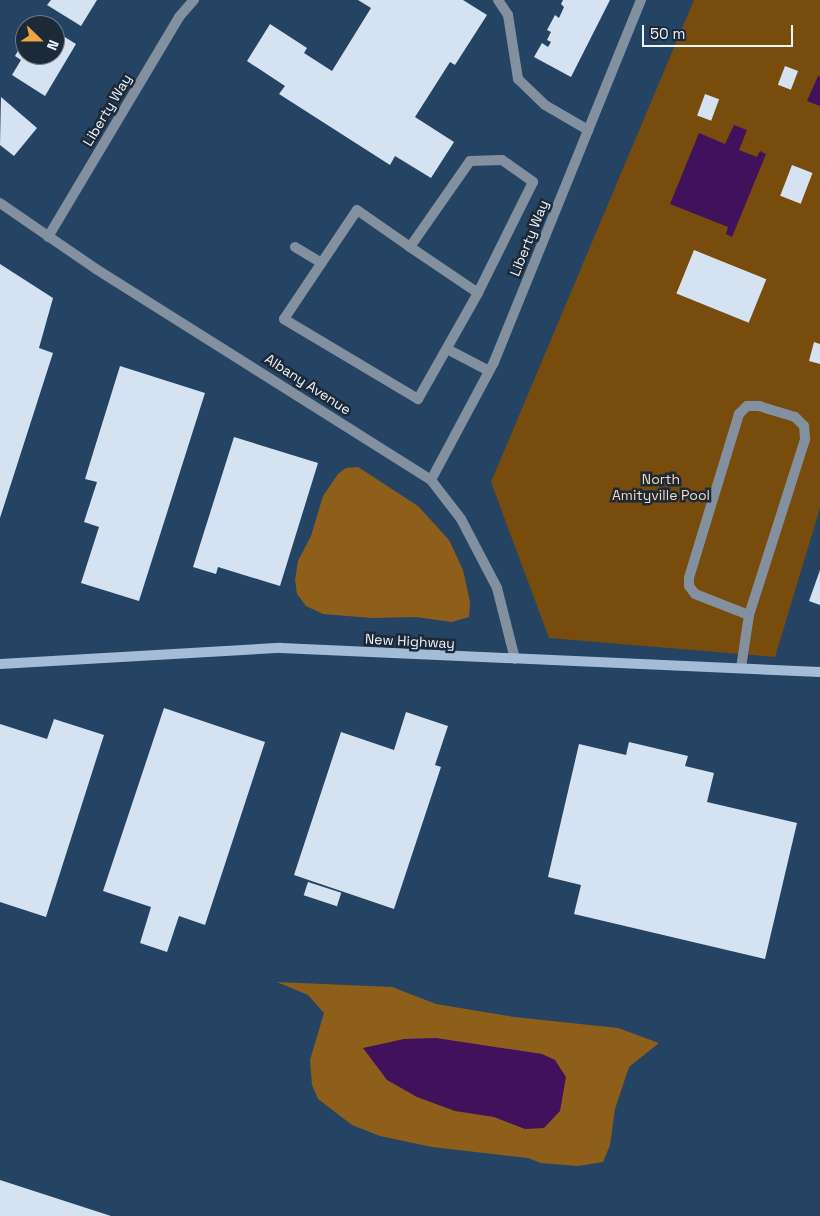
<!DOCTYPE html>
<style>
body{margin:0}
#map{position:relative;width:820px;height:1216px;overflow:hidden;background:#254463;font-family:"Space Grotesk",sans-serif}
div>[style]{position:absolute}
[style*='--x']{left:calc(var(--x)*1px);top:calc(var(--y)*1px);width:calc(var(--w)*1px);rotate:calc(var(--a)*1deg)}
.green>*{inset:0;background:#774c0d}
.forest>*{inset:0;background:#8e5e1b}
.water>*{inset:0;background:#41115c}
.building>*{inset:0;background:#d4e2f1;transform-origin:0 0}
.service>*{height:10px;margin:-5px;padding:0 5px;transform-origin:5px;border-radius:5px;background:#8290a0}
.minor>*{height:10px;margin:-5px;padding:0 5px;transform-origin:5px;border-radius:5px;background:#8290a0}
.tertiary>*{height:10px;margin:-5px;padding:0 5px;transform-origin:5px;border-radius:5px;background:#8290a0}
.secondary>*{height:10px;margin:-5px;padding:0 5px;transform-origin:5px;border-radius:5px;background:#a5bcd6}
span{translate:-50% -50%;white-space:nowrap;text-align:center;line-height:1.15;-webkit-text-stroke:5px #1c2938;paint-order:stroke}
.street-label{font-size:14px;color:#edf4fc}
.park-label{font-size:14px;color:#fbd9b3}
.north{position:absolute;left:15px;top:15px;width:50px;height:50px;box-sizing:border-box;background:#1c2938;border:1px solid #707a86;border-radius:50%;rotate:112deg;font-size:14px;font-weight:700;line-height:20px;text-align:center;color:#edf4fc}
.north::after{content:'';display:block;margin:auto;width:18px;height:22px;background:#f1a540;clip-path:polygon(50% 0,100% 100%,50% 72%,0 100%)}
.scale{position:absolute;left:642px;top:25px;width:151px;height:22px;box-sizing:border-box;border:2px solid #edf4fc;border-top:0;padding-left:6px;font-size:15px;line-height:18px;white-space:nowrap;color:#edf4fc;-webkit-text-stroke:4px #1c2938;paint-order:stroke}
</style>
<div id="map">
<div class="green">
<i style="clip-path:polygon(694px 0,820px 0,820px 508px,775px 657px,549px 638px,491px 482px)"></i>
</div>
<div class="forest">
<i style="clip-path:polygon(358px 467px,418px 506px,449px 540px,463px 570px,470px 602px,469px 617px,452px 622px,416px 617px,372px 618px,323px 614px,306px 606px,297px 594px,295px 580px,298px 561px,311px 536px,323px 496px,338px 474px,346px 468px)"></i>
<i style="clip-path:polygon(277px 982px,392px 987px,436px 1004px,514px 1017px,618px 1028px,659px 1043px,629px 1067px,615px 1109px,610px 1145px,603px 1162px,578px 1166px,541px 1163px,528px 1158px,432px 1147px,380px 1136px,352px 1125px,318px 1099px,312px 1085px,310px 1060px,324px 1013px,308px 995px)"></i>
</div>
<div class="water">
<i style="clip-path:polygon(818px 76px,820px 77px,820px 106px,807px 101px)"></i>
<i style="clip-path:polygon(734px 125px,747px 130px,739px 150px,757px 157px,760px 151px,766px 154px,732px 237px,726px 234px,728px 227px,670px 204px,699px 133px,725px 144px)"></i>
<i style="clip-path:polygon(436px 1038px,542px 1054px,555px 1060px,566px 1077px,560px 1111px,544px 1128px,525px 1129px,494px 1117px,455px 1111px,417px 1097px,387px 1080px,363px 1048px,404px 1039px)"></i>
</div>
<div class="building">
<i style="clip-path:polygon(51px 0,97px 0,81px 26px,47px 5px)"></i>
<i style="clip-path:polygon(358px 0,463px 0,487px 15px,455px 65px,450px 62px,415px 117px,454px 142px,431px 178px,395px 156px,390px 165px,279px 94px,285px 86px,247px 61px,270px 24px,307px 48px,304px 53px,332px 71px,371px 8px)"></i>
<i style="clip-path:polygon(563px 0,610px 0,571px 77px,534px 57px,542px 43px,548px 47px,551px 42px,547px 40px,551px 32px,547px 30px,555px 15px,559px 18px,564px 7px,561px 4px)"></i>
<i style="clip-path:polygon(37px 20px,45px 25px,34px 25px)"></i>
<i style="clip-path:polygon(55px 31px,76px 44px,45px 96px,12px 75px,21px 60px,15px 56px,25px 39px,25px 55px,55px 55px)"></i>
<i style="left:785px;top:66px;width:14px;height:20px;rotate:21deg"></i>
<i style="left:705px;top:94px;width:15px;height:23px;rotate:20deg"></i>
<i style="clip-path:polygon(1px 97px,37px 128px,14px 156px,0 145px)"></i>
<i style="left:792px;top:165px;width:22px;height:33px;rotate:21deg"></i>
<i style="left:694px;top:250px;width:78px;height:47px;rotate:22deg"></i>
<i style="clip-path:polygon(0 264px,53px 298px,39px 348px,53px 353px,0 518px)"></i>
<i style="clip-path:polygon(814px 342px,820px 344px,820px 364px,809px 361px)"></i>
<i style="clip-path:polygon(120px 366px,205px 393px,139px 601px,81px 583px,99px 527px,84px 522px,97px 482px,85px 479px)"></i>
<i style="clip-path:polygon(234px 437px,318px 463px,280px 586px,218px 567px,216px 574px,193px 567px)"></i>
<i style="clip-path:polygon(820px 570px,820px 605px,809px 601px)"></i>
<i style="clip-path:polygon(164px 708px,265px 742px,205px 925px,179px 916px,167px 952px,140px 943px,151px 907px,103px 891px)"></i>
<i style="clip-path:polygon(406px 712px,448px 726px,435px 765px,441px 767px,394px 909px,294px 875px,341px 732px,394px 750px)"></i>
<i style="clip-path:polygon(54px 719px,104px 735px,46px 917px,0 902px,0 724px,47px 739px)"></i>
<i style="clip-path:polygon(629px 742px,688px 756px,685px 766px,714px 773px,707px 802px,797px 823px,765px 959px,574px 914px,581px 885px,548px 877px,579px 744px,626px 755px)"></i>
<i style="left:308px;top:882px;width:35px;height:14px;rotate:18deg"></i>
<i style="clip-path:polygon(0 1180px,111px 1216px,0 1216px)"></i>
</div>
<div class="service">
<i style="--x:498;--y:0;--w:18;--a:56"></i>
<i style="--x:508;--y:15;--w:65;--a:81.1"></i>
<i style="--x:518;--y:79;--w:37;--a:44"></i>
<i style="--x:545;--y:105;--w:50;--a:30.2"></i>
<i style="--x:295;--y:247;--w:31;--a:31"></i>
<i style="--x:410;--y:247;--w:105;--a:-55.1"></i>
<i style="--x:470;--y:161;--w:32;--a:-2"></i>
<i style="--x:502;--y:160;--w:38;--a:35"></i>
<i style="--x:533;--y:182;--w:124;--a:116.4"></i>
<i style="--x:478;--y:293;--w:122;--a:119.5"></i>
<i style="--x:418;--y:399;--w:156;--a:-149.2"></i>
<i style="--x:284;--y:319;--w:131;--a:-56.2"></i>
<i style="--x:357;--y:210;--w:65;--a:34.9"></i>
<i style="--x:410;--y:247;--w:82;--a:34.1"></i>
<i style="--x:447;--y:349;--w:47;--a:27.6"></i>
<i style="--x:741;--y:668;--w:54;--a:-81.4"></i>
<i style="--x:749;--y:615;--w:185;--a:-72.3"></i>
<i style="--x:805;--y:439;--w:13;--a:-94"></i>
<i style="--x:804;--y:426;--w:13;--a:-135"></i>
<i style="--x:795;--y:417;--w:37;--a:-163"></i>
<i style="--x:760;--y:406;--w:13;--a:180"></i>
<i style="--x:747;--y:406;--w:11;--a:135"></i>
<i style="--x:739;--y:414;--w:171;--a:107"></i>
<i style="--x:689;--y:578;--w:8;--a:90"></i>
<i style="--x:689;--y:586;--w:10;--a:53"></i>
<i style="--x:695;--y:594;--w:58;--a:21.3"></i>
</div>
<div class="minor">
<i style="--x:48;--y:237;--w:256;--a:-59.2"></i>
<i style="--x:179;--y:17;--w:23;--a:-49"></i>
<i style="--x:431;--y:480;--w:134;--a:-61.9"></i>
<i style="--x:494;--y:362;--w:391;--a:-67.9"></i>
</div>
<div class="tertiary">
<i style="--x:0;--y:203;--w:116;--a:34.5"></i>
<i style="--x:96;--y:269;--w:396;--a:32.2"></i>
<i style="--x:431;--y:480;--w:49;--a:52.4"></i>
<i style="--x:461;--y:519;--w:78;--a:62.4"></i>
<i style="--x:497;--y:588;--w:73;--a:75.8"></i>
</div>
<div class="secondary">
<i style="--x:0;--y:664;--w:281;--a:-3.3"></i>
<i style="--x:281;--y:648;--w:540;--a:2.55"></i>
</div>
<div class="street-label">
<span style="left:107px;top:110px;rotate:-59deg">Liberty Way</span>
<span style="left:529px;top:238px;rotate:-68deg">Liberty Way</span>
<span style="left:308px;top:384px;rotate:33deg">Albany Avenue</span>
<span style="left:410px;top:641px;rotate:3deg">New Highway</span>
</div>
<div class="park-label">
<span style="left:661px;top:487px">North<br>Amityville Pool</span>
</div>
<div class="north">N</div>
<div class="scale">50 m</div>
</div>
